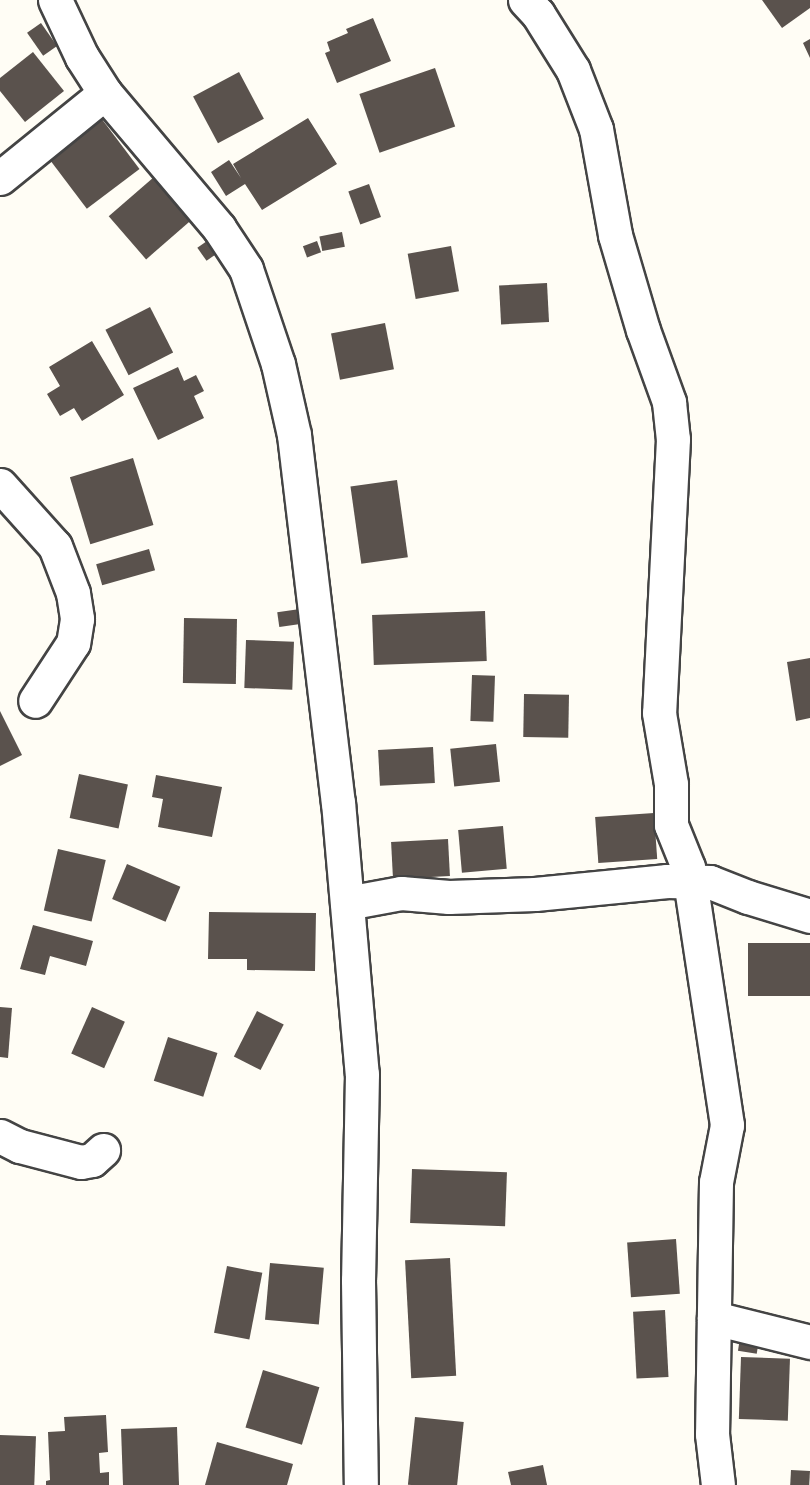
<!DOCTYPE html>
<style>
body{margin:0}
#map{position:relative;width:810px;height:1485px;overflow:hidden;background:#fffdf5;font-family:"Zilla Slab",serif}
div>[style]{position:absolute}
[style*='--x']{left:calc(var(--x)*1px);top:calc(var(--y)*1px);width:calc(var(--w)*1px);rotate:calc(var(--a)*1deg)}
.building>*{inset:0;background:#5a524d;transform-origin:0 0}
.roads{filter:drop-shadow(2px 0 #444) drop-shadow(-2px 0 #444) drop-shadow(0 2px #444) drop-shadow(0 -2px #444)}
.minor>*{height:33px;margin:-16.5px;padding:0 16.5px;transform-origin:16.5px;border-radius:16.5px;background:#fff}
span{translate:-50% -50%;white-space:nowrap;text-align:center;line-height:1.15;-webkit-text-stroke:6px #fff;paint-order:stroke}
</style>
<div id="map">
<div class="building">
<i style="clip-path:polygon(762px 0,810px 0,810px 8px,782px 28px)"></i>
<i style="clip-path:polygon(373px 18px,391px 61px,337px 83px,325px 53px,330px 51px,327px 42px,348px 33px,346px 29px)"></i>
<i style="left:41px;top:23px;width:28px;height:17px;rotate:55deg"></i>
<i style="clip-path:polygon(810px 39px,810px 58px,803px 43px)"></i>
<i style="clip-path:polygon(33px 52px,64px 91px,25px 122px,0 91px,0 78px)"></i>
<i style="left:435px;top:68px;width:62px;height:80px;rotate:71deg"></i>
<i style="left:239px;top:72px;width:53px;height:52px;rotate:62deg"></i>
<i style="left:101px;top:118px;width:64px;height:66px;rotate:53deg"></i>
<i style="clip-path:polygon(308px 118px,337px 164px,262px 210px,245px 184px,226px 196px,211px 172px,229px 160px,241px 178px,233px 164px)"></i>
<i style="left:154px;top:177px;width:57px;height:60px;rotate:49deg"></i>
<i style="left:369px;top:184px;width:35px;height:22px;rotate:70deg"></i>
<i style="left:342px;top:232px;width:15px;height:23px;rotate:79deg"></i>
<i style="left:217px;top:234px;width:16px;height:24px;rotate:55deg"></i>
<i style="left:317px;top:241px;width:12px;height:15px;rotate:70deg"></i>
<i style="left:451px;top:246px;width:46px;height:44px;rotate:80deg"></i>
<i style="left:547px;top:283px;width:39px;height:48px;rotate:87deg"></i>
<i style="left:150px;top:307px;width:51px;height:50px;rotate:63deg"></i>
<i style="left:385px;top:323px;width:47px;height:55px;rotate:79deg"></i>
<i style="clip-path:polygon(92px 341px,124px 395px,82px 421px,74px 408px,60px 416px,47px 394px,60px 386px,49px 367px)"></i>
<i style="clip-path:polygon(178px 367px,184px 381px,196px 375px,204px 391px,194px 396px,204px 418px,158px 440px,133px 388px)"></i>
<i style="left:133px;top:458px;width:70px;height:66px;rotate:73deg"></i>
<i style="left:397px;top:480px;width:78px;height:47px;rotate:82deg"></i>
<i style="left:149px;top:549px;width:22px;height:55px;rotate:74deg"></i>
<i style="left:300px;top:609px;width:15px;height:23px;rotate:82deg"></i>
<i style="left:485px;top:611px;width:50px;height:113px;rotate:88deg"></i>
<i style="left:184px;top:618px;width:53px;height:65px;rotate:1deg"></i>
<i style="left:246px;top:640px;width:48px;height:48px;rotate:2deg"></i>
<i style="clip-path:polygon(810px 658px,810px 718px,796px 721px,787px 662px)"></i>
<i style="left:472px;top:675px;width:23px;height:46px;rotate:2deg"></i>
<i style="left:524px;top:694px;width:45px;height:43px;rotate:1deg"></i>
<i style="clip-path:polygon(0 711px,22px 755px,0 766px)"></i>
<i style="left:496px;top:744px;width:38px;height:46px;rotate:84deg"></i>
<i style="left:433px;top:747px;width:36px;height:55px;rotate:87deg"></i>
<i style="left:79px;top:774px;width:50px;height:45px;rotate:12deg"></i>
<i style="clip-path:polygon(156px 775px,222px 787px,212px 837px,158px 827px,163px 799px,152px 797px)"></i>
<i style="left:654px;top:813px;width:46px;height:59px;rotate:86deg"></i>
<i style="left:503px;top:826px;width:43px;height:45px;rotate:85deg"></i>
<i style="left:448px;top:839px;width:37px;height:57px;rotate:87deg"></i>
<i style="left:58px;top:849px;width:49px;height:63px;rotate:13deg"></i>
<i style="left:127px;top:864px;width:58px;height:38px;rotate:23deg"></i>
<i style="clip-path:polygon(209px 912px,316px 913px,315px 971px,247px 970px,247px 959px,208px 959px)"></i>
<i style="clip-path:polygon(33px 925px,93px 941px,86px 966px,50px 956px,45px 975px,20px 969px)"></i>
<i style="left:810px;top:943px;width:53px;height:62px;rotate:90deg"></i>
<i style="clip-path:polygon(0 1007px,12px 1008px,8px 1058px,0 1057px)"></i>
<i style="left:92px;top:1007px;width:36px;height:51px;rotate:24deg"></i>
<i style="left:257px;top:1011px;width:30px;height:51px;rotate:27deg"></i>
<i style="left:168px;top:1037px;width:52px;height:46px;rotate:18deg"></i>
<i style="left:412px;top:1169px;width:95px;height:54px;rotate:2deg"></i>
<i style="left:676px;top:1239px;width:55px;height:49px;rotate:86deg"></i>
<i style="left:450px;top:1258px;width:118px;height:45px;rotate:87deg"></i>
<i style="left:270px;top:1263px;width:54px;height:57px;rotate:5deg"></i>
<i style="left:227px;top:1266px;width:36px;height:68px;rotate:11deg"></i>
<i style="left:665px;top:1310px;width:67px;height:32px;rotate:87deg"></i>
<i style="left:740px;top:1338px;width:19px;height:13px;rotate:9deg"></i>
<i style="left:741px;top:1357px;width:49px;height:62px;rotate:2deg"></i>
<i style="left:263px;top:1370px;width:59px;height:60px;rotate:17deg"></i>
<i style="clip-path:polygon(106px 1415px,108px 1452px,99px 1453px,100px 1473px,109px 1472px,109px 1485px,46px 1485px,46px 1481px,50px 1480px,48px 1432px,65px 1431px,64px 1417px)"></i>
<i style="left:415px;top:1417px;width:49px;height:68px;rotate:6deg"></i>
<i style="left:177px;top:1427px;width:58px;height:56px;rotate:88deg"></i>
<i style="left:0;top:1435px;width:36px;height:50px;rotate:2deg"></i>
<i style="clip-path:polygon(217px 1442px,293px 1464px,287px 1485px,205px 1485px)"></i>
<i style="clip-path:polygon(543px 1465px,547px 1485px,511px 1485px,508px 1472px)"></i>
<i style="left:791px;top:1470px;width:19px;height:15px;rotate:3deg"></i>
</div>
<div class="roads">
<div class="minor">
<i style="--x:55;--y:0;--w:63;--a:64.7"></i>
<i style="--x:82;--y:57;--w:43;--a:57.4"></i>
<i style="--x:105;--y:93;--w:177;--a:49.8"></i>
<i style="--x:219;--y:228;--w:49;--a:56.6"></i>
<i style="--x:246;--y:269;--w:100;--a:71.4"></i>
<i style="--x:278;--y:364;--w:73;--a:77.3"></i>
<i style="--x:294;--y:435;--w:370;--a:83.2"></i>
<i style="--x:338;--y:802;--w:273;--a:85"></i>
<i style="--x:362;--y:1074;--w:206;--a:91.1"></i>
<i style="--x:358;--y:1280;--w:205;--a:89.2"></i>
<i style="--x:525;--y:0;--w:19;--a:47"></i>
<i style="--x:538;--y:14;--w:66;--a:58"></i>
<i style="--x:573;--y:70;--w:63;--a:68.7"></i>
<i style="--x:596;--y:129;--w:108;--a:79.8"></i>
<i style="--x:615;--y:235;--w:99;--a:73.6"></i>
<i style="--x:643;--y:330;--w:77;--a:70.1"></i>
<i style="--x:669;--y:402;--w:37;--a:84"></i>
<i style="--x:673;--y:439;--w:274;--a:92.9"></i>
<i style="--x:659;--y:713;--w:72;--a:80.4"></i>
<i style="--x:671;--y:784;--w:41;--a:90"></i>
<i style="--x:671;--y:825;--w:45;--a:68"></i>
<i style="--x:688;--y:867;--w:261;--a:81.4"></i>
<i style="--x:727;--y:1125;--w:58;--a:100.9"></i>
<i style="--x:716;--y:1182;--w:252;--a:90.9"></i>
<i style="--x:712;--y:1434;--w:51;--a:83.3"></i>
<i style="--x:0;--y:178;--w:135;--a:-39"></i>
<i style="--x:0;--y:485;--w:82;--a:48"></i>
<i style="--x:55;--y:546;--w:50;--a:69"></i>
<i style="--x:73;--y:593;--w:26;--a:81"></i>
<i style="--x:77;--y:619;--w:24;--a:99"></i>
<i style="--x:73;--y:643;--w:69;--a:123.2"></i>
<i style="--x:347;--y:903;--w:55;--a:-10.5"></i>
<i style="--x:401;--y:893;--w:48;--a:4.8"></i>
<i style="--x:449;--y:897;--w:86;--a:-2"></i>
<i style="--x:535;--y:894;--w:133;--a:-5.6"></i>
<i style="--x:667;--y:881;--w:43;--a:1.3"></i>
<i style="--x:710;--y:882;--w:41;--a:21.5"></i>
<i style="--x:748;--y:897;--w:65;--a:17"></i>
<i style="--x:0;--y:1136;--w:22;--a:27"></i>
<i style="--x:20;--y:1146;--w:63;--a:14.7"></i>
<i style="--x:81;--y:1162;--w:11;--a:-10"></i>
<i style="--x:92;--y:1160;--w:15;--a:-42"></i>
<i style="--x:714;--y:1318;--w:99;--a:14"></i>
</div>
</div>
</div>
